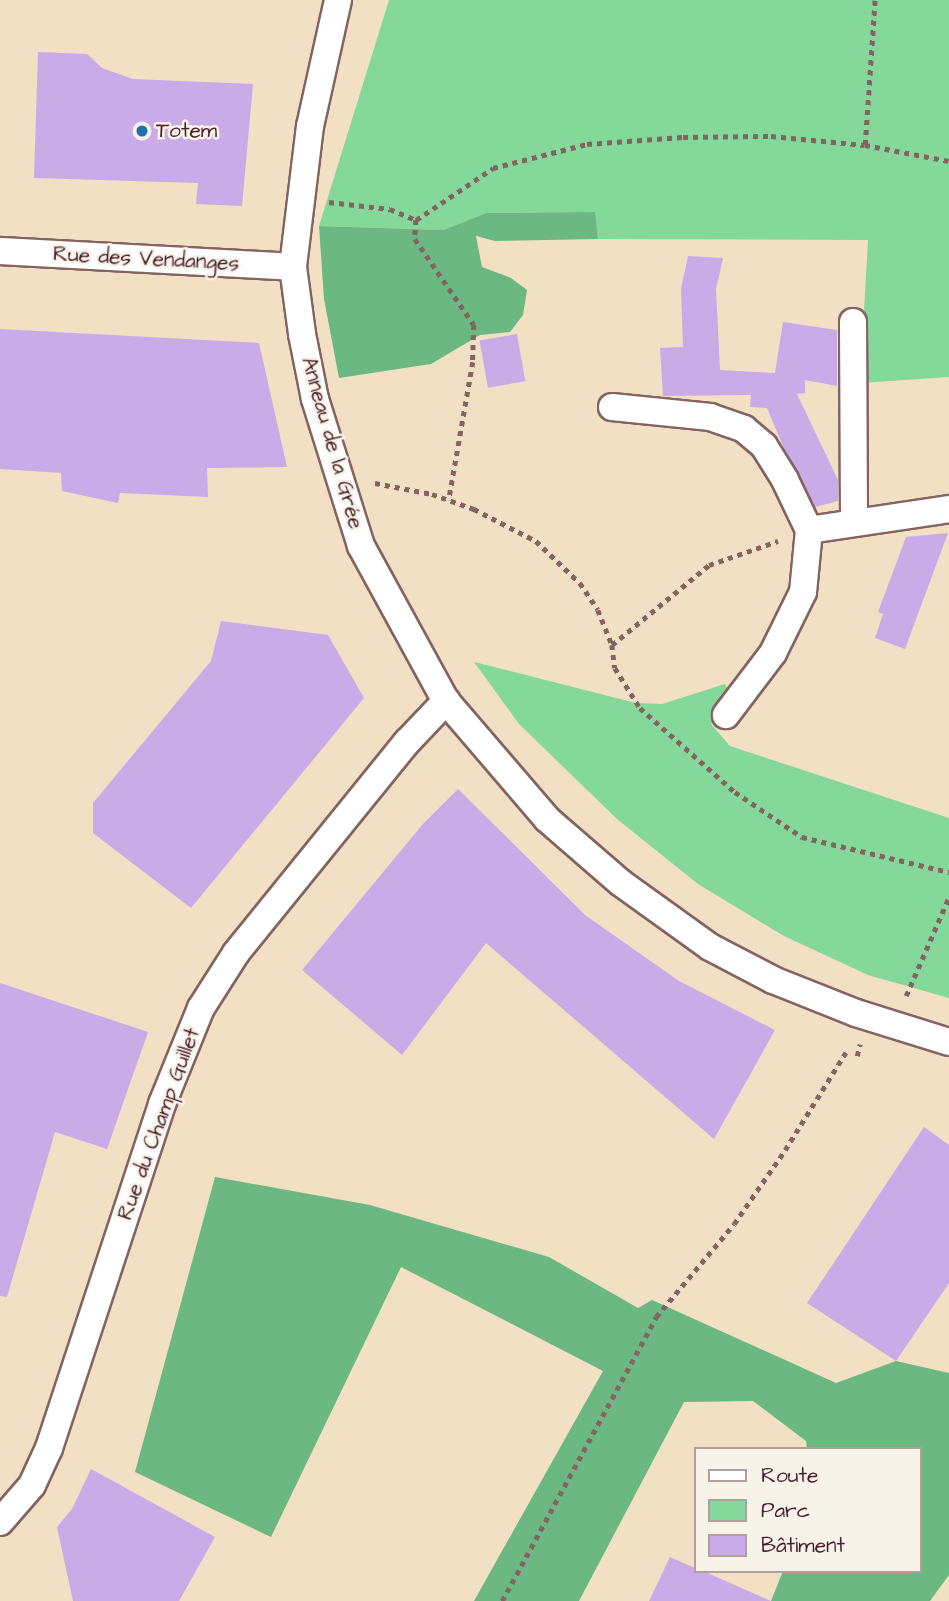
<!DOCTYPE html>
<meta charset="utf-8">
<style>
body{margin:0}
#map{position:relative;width:949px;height:1601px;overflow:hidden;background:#f1e0c3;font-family:"Architects Daughter",sans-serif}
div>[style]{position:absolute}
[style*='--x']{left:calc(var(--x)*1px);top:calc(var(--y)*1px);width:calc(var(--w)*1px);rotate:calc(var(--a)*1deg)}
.green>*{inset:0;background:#84d89a}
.forest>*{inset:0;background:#6bb882}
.building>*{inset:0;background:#c9abe8;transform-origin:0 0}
.path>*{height:4.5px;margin-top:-2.25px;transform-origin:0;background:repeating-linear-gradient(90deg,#846360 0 5px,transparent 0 10px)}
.roads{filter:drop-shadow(2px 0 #846360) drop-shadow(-2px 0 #846360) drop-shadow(0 2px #846360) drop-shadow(0 -2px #846360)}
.street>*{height:26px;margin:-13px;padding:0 13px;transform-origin:13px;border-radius:13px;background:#fff}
.dots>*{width:19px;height:19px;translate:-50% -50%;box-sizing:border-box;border:4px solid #f7f3e8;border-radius:50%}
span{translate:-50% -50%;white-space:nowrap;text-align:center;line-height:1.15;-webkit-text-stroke:5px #f7f3e8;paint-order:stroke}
.poi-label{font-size:21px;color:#4a1f2b}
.left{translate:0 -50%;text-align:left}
.street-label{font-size:21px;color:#4a1f2b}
.legend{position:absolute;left:694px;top:1447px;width:228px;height:126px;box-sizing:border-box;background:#f7f3e8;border:2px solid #b29e9c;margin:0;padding:9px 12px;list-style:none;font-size:21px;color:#4a1f2b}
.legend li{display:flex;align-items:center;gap:14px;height:35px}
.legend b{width:35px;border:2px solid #b29e9c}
</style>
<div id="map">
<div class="green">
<i style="clip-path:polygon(389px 0,949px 0,949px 377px,860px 383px,868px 240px,598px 239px,594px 212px,486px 213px,443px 230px,319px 226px)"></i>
<i style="clip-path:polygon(474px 662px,636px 703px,662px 704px,725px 684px,733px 698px,711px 724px,730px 746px,949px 818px,949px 998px,868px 975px,784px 936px,698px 884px,617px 819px,519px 724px)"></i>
</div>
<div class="forest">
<i style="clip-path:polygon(595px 212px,598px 239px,495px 241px,476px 236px,482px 267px,511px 278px,527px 290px,523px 315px,510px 332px,480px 335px,431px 364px,339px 378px,324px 299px,319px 226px,443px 230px,486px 213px)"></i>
<i style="clip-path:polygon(215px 1177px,370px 1205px,549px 1257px,638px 1308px,652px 1300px,836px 1383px,896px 1361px,949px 1373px,949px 1575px,930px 1601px,771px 1601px,783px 1571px,919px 1571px,919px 1449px,807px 1449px,806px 1441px,753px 1401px,684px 1402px,579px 1601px,474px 1601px,603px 1371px,401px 1267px,271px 1537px,135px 1472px)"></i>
</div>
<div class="building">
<i style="clip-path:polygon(38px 52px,87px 54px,102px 68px,133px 79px,253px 84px,242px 206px,196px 204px,198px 183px,34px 178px)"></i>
<i style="clip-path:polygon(688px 256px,723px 258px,716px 289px,720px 370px,775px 373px,783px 322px,837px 330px,837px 386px,805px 380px,805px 393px,797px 394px,838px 480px,838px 501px,815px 507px,783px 446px,767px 408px,750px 407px,751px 395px,663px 396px,660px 348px,683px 347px,681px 289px)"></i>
<i style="clip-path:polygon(0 329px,259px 343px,287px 467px,207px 468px,208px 497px,120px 493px,118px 503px,62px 491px,61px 473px,0 469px)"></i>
<i style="left:517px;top:334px;width:48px;height:38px;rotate:80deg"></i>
<i style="clip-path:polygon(948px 533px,905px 649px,875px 638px,883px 614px,878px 612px,906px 537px)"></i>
<i style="clip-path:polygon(221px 621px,328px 635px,364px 698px,191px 908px,93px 833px,93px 803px,211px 661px)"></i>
<i style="clip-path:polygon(458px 789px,585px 915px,679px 981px,775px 1030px,714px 1139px,486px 943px,402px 1055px,302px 970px,423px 824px)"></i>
<i style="clip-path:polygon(0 983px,148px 1032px,107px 1149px,55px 1132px,7px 1297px,0 1296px)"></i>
<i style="clip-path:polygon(924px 1127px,949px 1145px,949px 1283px,896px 1361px,807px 1303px)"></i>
<i style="clip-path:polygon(91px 1469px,215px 1537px,179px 1601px,73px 1601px,57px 1527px,72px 1509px)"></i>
<i style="clip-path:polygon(670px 1557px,695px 1568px,695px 1571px,703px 1571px,771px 1601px,649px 1601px)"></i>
</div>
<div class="path">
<i style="--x:865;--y:145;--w:145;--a:-86.1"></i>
<i style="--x:329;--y:202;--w:61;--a:6.5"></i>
<i style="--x:390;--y:209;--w:28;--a:23"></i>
<i style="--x:416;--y:220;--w:93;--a:-34"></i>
<i style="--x:493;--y:168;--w:97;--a:-14.3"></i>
<i style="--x:587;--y:144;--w:96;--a:-4.2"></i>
<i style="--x:683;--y:137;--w:88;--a:-0.7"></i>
<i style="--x:771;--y:136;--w:94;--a:5.5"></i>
<i style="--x:865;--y:145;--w:86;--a:10.8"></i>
<i style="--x:416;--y:220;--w:19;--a:93"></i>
<i style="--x:415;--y:239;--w:104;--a:55.5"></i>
<i style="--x:474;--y:325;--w:37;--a:92"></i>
<i style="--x:473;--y:362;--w:140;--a:99.9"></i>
<i style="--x:375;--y:483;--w:58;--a:10.9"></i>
<i style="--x:432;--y:494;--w:45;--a:19.7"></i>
<i style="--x:474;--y:509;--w:70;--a:27.3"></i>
<i style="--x:536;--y:541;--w:61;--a:43.7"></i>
<i style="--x:580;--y:583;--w:32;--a:56"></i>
<i style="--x:598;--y:610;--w:38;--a:68"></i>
<i style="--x:612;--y:645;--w:23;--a:83"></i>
<i style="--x:615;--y:668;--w:47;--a:58"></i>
<i style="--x:640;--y:708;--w:127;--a:41.5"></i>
<i style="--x:735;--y:792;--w:81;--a:33.9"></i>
<i style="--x:802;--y:837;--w:151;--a:13.4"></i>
<i style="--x:612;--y:645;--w:126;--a:-39.5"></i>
<i style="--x:709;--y:565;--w:73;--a:-19.2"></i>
<i style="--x:906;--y:996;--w:108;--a:-66.5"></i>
<i style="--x:857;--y:1056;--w:12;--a:-76"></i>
<i style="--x:502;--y:1601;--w:323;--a:-61.5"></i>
<i style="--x:656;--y:1317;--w:121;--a:-50"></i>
<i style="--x:734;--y:1224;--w:90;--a:-55.4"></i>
<i style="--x:785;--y:1150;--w:115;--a:-58.1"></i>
</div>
<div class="roads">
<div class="street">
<i style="--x:338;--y:0;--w:129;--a:102.5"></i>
<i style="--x:310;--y:126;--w:142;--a:96.9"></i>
<i style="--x:293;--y:267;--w:68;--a:82.3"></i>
<i style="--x:302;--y:334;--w:66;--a:78.7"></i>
<i style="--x:315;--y:399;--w:154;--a:72.6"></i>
<i style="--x:361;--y:546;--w:177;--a:61.3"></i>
<i style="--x:446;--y:701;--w:155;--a:49.4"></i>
<i style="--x:547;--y:819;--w:98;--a:40.9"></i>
<i style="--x:621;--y:883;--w:110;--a:35.7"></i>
<i style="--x:710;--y:947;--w:71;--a:27.6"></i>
<i style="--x:773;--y:980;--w:89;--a:21.7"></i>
<i style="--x:856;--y:1013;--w:97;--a:17.3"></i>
<i style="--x:0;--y:251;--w:293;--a:3.1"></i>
<i style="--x:853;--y:322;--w:201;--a:89.7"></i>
<i style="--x:612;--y:407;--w:99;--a:5.8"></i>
<i style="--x:710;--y:417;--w:36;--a:19"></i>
<i style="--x:744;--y:429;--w:26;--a:40"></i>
<i style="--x:764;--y:446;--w:40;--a:58"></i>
<i style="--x:785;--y:480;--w:55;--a:64.4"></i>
<i style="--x:809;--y:530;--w:62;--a:95.5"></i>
<i style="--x:803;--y:592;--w:68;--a:116.2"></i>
<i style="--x:773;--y:653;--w:78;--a:127.2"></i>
<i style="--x:809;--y:530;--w:142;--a:-8.5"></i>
<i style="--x:0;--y:1522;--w:49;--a:-49.1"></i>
<i style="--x:32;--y:1485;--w:41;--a:-65.3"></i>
<i style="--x:49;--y:1448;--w:362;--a:-71.8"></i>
<i style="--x:162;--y:1104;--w:104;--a:-67.9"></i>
<i style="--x:201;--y:1008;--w:65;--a:-57.5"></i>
<i style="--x:236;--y:953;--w:272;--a:-51"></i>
<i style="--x:407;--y:742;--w:57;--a:-46.4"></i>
</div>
</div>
<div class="dots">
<i style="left:142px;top:131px;background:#1f6fb2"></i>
</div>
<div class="poi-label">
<span class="left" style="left:156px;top:131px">Totem</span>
</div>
<div class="street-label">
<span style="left:146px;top:259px;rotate:3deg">Rue des Vendanges</span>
<span style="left:332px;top:443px;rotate:74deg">Anneau de la Grée</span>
<span style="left:159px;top:1124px;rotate:-70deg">Rue du Champ Guillet</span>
</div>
<ul class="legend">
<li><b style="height:9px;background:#fff"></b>Route</li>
<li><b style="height:19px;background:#84d89a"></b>Parc</li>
<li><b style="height:19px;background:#c9abe8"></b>Bâtiment</li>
</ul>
</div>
